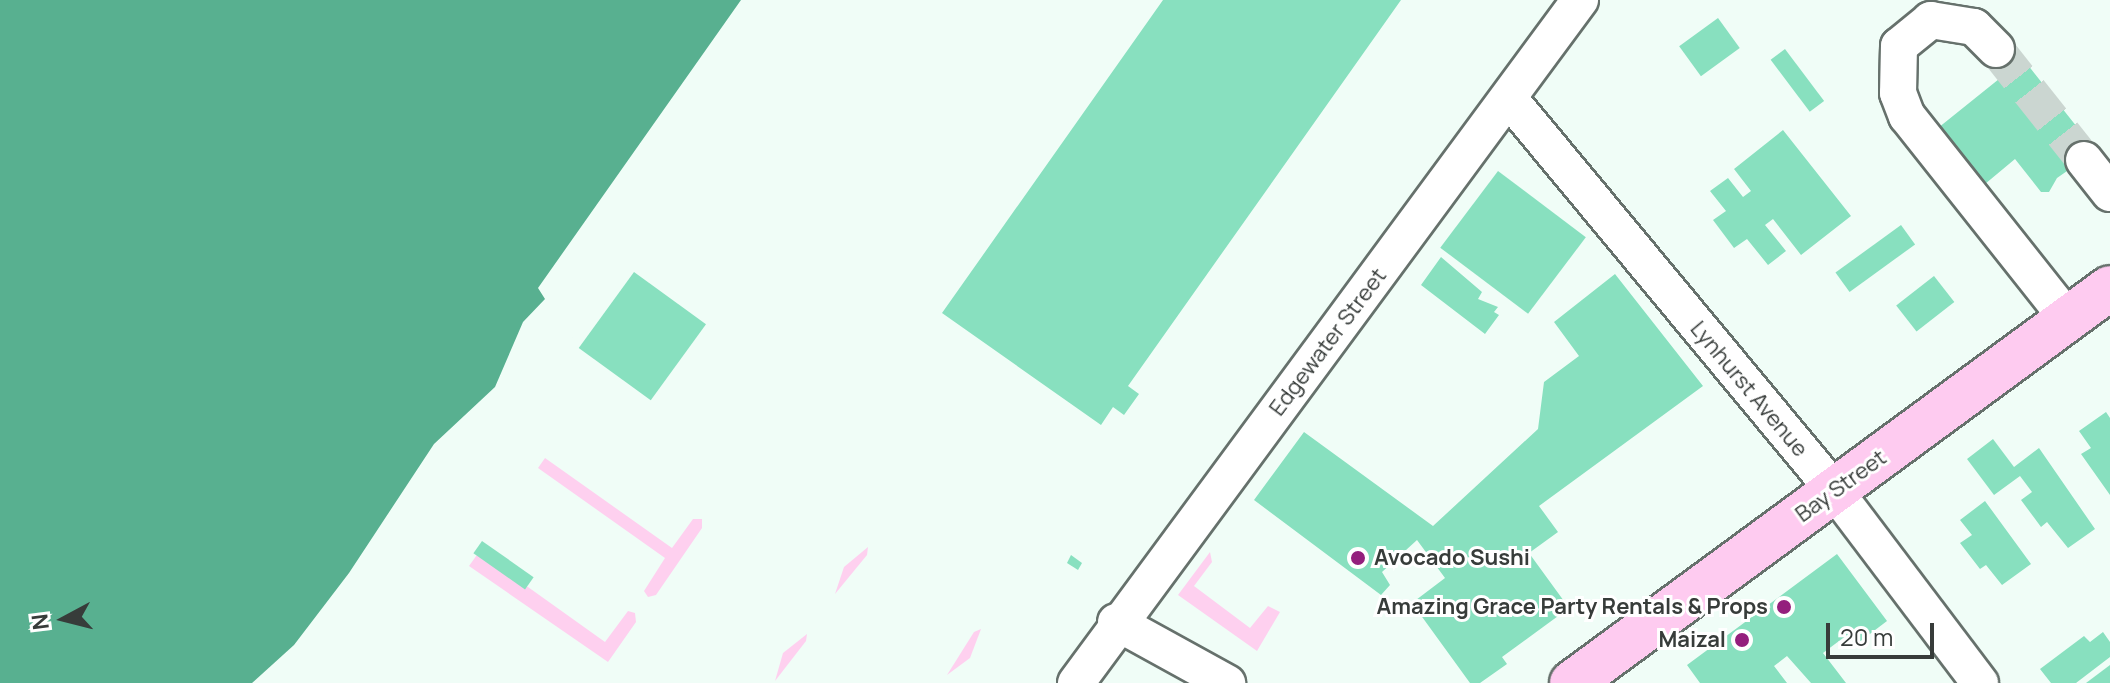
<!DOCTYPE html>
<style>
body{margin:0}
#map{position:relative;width:2110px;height:683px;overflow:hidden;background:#f0fdf7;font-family:Manrope,sans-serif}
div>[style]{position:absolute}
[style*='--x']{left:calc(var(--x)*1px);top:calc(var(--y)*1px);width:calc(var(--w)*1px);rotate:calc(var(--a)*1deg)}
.green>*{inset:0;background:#fed0ef}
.water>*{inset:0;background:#58b090}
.pier>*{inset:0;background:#f0fdf7}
.building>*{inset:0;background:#88e0bf;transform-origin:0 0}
.minor-tunnel>*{height:36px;margin-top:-18px;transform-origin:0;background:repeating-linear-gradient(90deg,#cbd6d1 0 36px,transparent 0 54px)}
.roads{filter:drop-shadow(2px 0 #66716c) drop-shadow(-2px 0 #66716c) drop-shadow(0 2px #66716c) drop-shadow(0 -2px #66716c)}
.minor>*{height:36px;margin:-18px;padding:0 18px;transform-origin:18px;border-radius:18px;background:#fff}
.major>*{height:44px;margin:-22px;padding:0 22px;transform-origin:22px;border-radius:22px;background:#fecbf0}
.dots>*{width:22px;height:22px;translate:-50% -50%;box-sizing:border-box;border:4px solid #fff;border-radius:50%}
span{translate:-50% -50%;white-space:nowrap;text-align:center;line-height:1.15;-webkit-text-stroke:6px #fff;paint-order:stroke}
.street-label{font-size:22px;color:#373c3a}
.poi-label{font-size:22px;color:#373c3a;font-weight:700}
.left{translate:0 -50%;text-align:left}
.right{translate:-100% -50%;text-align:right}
.north{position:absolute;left:24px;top:579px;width:80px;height:80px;-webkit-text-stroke:6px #fff;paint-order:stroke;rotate:263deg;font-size:22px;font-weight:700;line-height:32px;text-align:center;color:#373c3a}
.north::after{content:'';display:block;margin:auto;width:28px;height:36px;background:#373c3a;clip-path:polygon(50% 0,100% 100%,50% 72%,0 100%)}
.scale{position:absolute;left:1826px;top:623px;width:108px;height:36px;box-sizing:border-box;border:4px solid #373c3a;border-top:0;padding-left:10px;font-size:24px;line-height:28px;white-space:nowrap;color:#373c3a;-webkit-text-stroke:6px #fff;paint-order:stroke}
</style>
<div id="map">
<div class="green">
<i style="clip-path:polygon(545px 458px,672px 548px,693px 519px,702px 519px,702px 528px,656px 595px,648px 597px,644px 591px,665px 558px,538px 468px)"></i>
<i style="clip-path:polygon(868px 547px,867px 555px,835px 594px,844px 567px)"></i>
<i style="clip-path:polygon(479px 552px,605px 642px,628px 611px,635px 613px,636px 622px,608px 662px,469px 566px)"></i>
<i style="clip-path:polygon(1210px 552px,1212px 562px,1194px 586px,1250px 628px,1268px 606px,1280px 612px,1257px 651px,1178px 595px)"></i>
<i style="clip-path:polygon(981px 629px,970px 658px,947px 675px,974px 632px)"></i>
<i style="clip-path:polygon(807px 634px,806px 641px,775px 681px,783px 653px)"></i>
</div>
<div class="water">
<i style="clip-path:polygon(0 0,780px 0,552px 310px,573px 339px,325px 683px,0 683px)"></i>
</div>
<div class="pier">
<i style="clip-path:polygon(741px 0,784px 0,557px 310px,576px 343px,330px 683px,252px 683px,294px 645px,349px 573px,434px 444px,495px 387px,523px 322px,545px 299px,538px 288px)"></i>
</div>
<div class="building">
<i style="clip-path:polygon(1163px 0,1401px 0,1128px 386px,1139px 394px,1124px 415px,1113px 407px,1101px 425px,942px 313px)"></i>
<i style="left:1718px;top:18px;width:37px;height:48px;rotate:54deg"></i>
<i style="clip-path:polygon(2008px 40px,2096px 151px,2057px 178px,2049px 192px,2041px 192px,2015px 159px,1979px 189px,1933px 132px,1999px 79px,1983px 60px)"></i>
<i style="left:1785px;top:49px;width:65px;height:18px;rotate:53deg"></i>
<i style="clip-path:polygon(1783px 130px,1851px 216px,1801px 255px,1773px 219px,1765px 225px,1786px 251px,1768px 265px,1747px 239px,1734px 248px,1713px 220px,1726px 211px,1710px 191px,1728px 178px,1743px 197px,1751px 191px,1734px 169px)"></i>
<i style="left:1498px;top:171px;width:110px;height:96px;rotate:37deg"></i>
<i style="left:1901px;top:225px;width:24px;height:81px;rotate:54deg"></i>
<i style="clip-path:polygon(1441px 257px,1482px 292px,1478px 299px,1498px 307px,1494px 312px,1499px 315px,1485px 334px,1421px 285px)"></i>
<i style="left:634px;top:272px;width:89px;height:94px;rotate:36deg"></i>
<i style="clip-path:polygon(1615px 274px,1703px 386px,1539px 506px,1558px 532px,1529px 553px,1569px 608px,1502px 657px,1507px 664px,1480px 683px,1470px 683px,1412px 603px,1445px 578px,1417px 540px,1382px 572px,1390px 585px,1381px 595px,1254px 500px,1304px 432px,1433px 526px,1538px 429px,1544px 382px,1579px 356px,1554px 322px)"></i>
<i style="left:1934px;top:276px;width:33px;height:48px;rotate:52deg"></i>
<i style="clip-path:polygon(2106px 412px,2110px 418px,2110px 495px,2081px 454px,2091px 448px,2079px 431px)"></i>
<i style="clip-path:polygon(1993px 439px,2014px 467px,2039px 448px,2095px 529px,2068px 548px,2047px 522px,2041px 527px,2021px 500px,2032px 492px,2020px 476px,1994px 495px,1967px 459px)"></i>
<i style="clip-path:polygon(1985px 501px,2031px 564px,2002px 585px,1986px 565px,1980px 569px,1960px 543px,1972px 535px,1960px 520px)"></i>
<i style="left:482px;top:541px;width:63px;height:15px;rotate:35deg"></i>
<i style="clip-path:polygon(1837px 554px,1887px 621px,1854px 646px,1847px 635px,1823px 653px,1846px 683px,1811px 683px,1787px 656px,1774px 666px,1787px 683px,1700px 683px,1687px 665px)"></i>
<i style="clip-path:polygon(1071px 555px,1082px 563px,1078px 570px,1067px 563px)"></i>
<i style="clip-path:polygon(2103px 632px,2110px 642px,2110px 657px,2076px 683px,2051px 683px,2040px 669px,2084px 636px,2090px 642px)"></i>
<i style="clip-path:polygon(2110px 665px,2110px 683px,2086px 683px)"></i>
</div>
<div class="minor-tunnel">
<i style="--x:1996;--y:49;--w:142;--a:51.6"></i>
</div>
<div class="roads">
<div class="minor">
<i style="--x:1996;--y:49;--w:31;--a:-135"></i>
<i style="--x:1974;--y:27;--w:44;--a:-170.8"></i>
<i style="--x:1931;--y:20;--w:41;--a:140.9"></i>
<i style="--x:1899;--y:46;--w:47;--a:91.2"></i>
<i style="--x:1898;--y:93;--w:25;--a:69"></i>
<i style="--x:1907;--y:116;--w:259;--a:51.6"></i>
<i style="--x:1511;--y:101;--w:506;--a:50.3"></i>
<i style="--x:1834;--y:490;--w:242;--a:52.9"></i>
<i style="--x:2084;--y:160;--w:42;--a:51.8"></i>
<i style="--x:1116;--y:622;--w:127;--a:28.8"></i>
<i style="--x:1076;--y:683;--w:849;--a:-53.58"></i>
</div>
<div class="major">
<i style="--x:1572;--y:683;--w:667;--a:-36.29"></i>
</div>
</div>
<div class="dots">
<i style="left:1358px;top:558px;background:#941f7d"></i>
<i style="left:1784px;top:607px;background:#941f7d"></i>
<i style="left:1742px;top:640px;background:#941f7d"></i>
</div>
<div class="street-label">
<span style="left:1328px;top:342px;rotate:-53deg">Edgewater Street</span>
<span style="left:1749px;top:389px;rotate:50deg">Lynhurst Avenue</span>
<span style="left:1841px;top:486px;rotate:-36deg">Bay Street</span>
</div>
<div class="poi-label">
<span class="left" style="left:1374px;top:558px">Avocado Sushi</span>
<span class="right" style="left:1768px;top:607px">Amazing Grace Party Rentals &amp; Props</span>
<span class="right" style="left:1726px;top:640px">Maizal</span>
</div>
<div class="north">N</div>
<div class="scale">20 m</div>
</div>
